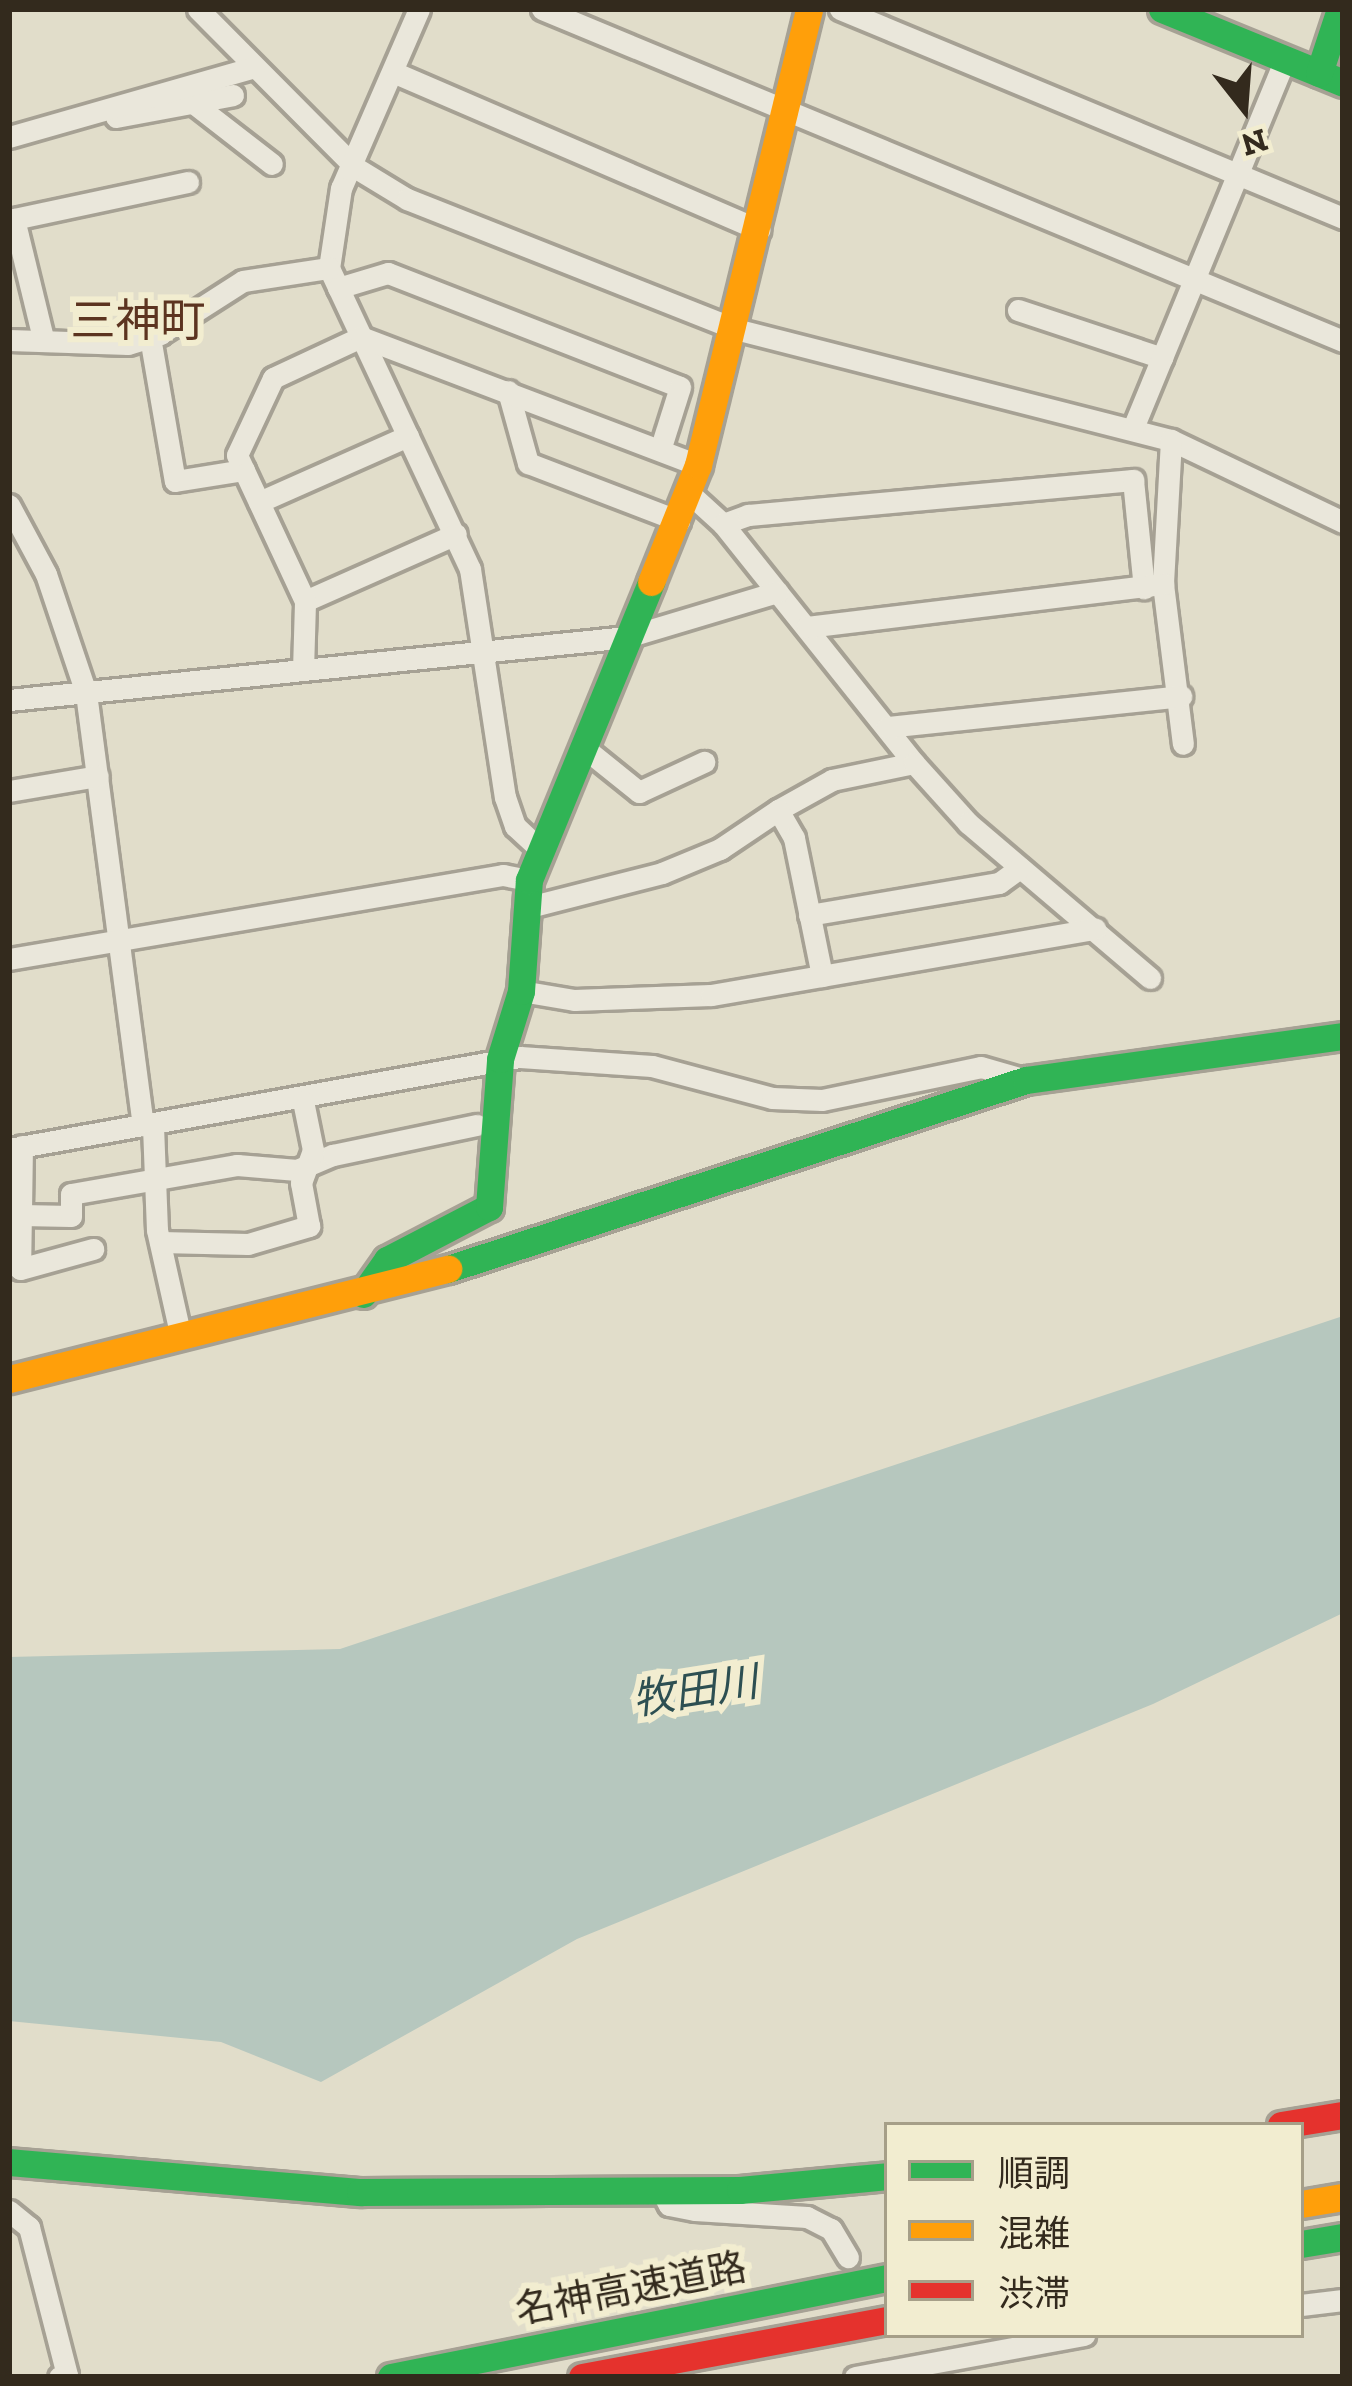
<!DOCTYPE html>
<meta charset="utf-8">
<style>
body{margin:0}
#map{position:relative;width:1352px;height:2386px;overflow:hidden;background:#e1ddca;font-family:"Zilla Slab","Noto Sans JP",serif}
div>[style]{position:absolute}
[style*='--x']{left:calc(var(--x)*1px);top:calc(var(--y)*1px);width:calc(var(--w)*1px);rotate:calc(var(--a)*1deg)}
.water>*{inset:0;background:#b6c7be}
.roads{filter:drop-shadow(3px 0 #a6a194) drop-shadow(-3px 0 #a6a194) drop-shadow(0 3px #a6a194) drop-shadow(0 -3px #a6a194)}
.street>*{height:21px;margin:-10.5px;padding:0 10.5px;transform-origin:10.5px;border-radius:10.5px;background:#eae7db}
.fast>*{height:27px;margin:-13.5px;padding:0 13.5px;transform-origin:13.5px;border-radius:13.5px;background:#30b455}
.slow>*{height:27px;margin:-13.5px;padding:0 13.5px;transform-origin:13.5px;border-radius:13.5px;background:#ff9f0a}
.jam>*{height:27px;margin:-13.5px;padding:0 13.5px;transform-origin:13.5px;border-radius:13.5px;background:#e5322d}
span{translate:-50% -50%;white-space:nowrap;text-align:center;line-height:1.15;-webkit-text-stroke:12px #f2edd0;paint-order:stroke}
.street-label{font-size:39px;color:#332a1d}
.water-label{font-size:42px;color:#2d4f52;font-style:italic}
.quarter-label{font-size:45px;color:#5c3420}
.frame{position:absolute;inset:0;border:12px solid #332a1d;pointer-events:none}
.legend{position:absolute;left:884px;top:2122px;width:420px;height:216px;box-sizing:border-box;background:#f2edd0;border:3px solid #a69f88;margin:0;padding:15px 21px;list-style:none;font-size:36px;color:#332a1d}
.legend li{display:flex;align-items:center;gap:24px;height:60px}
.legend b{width:60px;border:3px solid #a69f88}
.north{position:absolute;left:1184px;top:48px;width:120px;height:120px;-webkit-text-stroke:9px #f2edd0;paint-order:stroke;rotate:163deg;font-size:33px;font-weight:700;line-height:48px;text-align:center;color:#332a1d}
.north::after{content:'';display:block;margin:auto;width:42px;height:54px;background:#332a1d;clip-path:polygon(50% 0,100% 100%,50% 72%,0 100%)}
</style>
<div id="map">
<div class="water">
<i style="clip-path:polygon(1343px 1316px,1343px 1613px,1153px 1704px,577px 1939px,321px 2082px,221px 2042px,9px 2021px,9px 1657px,340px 1649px)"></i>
</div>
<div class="roads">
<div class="street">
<i style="--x:198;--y:9;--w:224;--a:45.2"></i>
<i style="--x:356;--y:168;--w:60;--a:31.3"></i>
<i style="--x:407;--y:199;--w:353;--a:21.6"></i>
<i style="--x:735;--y:329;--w:450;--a:14.3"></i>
<i style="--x:1171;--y:440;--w:191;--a:25.5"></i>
<i style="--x:419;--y:9;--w:195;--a:113.5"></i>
<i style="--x:341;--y:188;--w:81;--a:98.5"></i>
<i style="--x:329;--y:268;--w:332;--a:64.9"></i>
<i style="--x:470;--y:569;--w:231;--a:81.3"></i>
<i style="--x:505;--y:797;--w:31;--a:71"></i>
<i style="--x:515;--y:826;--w:38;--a:43"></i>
<i style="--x:542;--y:9;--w:867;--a:22.51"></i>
<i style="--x:840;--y:9;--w:545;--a:22.56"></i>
<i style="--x:393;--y:72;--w:399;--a:23.3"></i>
<i style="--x:192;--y:102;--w:101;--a:37.8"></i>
<i style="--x:116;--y:117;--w:119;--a:-10.6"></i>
<i style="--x:9;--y:137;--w:255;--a:-15.9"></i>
<i style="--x:14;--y:219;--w:122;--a:76.3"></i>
<i style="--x:9;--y:220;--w:183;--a:-12"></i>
<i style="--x:338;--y:288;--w:52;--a:-16.7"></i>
<i style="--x:388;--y:273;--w:313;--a:21.3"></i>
<i style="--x:680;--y:387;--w:63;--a:107.6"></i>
<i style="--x:1018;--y:310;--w:152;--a:18.4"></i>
<i style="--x:150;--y:337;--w:146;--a:80.2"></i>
<i style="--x:175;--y:481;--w:70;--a:-9.1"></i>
<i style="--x:9;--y:340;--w:119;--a:1.9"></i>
<i style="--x:128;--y:344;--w:34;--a:-17"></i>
<i style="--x:160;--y:334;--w:98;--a:-32.6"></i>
<i style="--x:243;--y:281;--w:87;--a:-8.6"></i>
<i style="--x:508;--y:391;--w:75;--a:74.5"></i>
<i style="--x:528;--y:463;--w:162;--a:21"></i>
<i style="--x:1133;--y:428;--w:398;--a:-67.6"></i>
<i style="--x:1171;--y:440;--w:144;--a:93.2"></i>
<i style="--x:1163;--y:584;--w:161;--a:82.9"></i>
<i style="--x:689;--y:493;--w:46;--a:42.4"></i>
<i style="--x:723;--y:524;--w:306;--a:51.4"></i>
<i style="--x:914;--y:763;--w:84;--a:168.3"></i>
<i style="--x:832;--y:780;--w:62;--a:150.9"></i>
<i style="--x:259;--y:502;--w:163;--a:-23.9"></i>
<i style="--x:9;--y:505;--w:78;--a:61.8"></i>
<i style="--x:46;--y:574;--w:126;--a:71.4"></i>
<i style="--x:86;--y:693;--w:436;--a:82.5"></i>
<i style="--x:723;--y:524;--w:27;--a:-20"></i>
<i style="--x:748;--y:515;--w:387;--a:-5.2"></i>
<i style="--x:1133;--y:480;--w:109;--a:84.2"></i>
<i style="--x:305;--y:601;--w:165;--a:-23.9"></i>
<i style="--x:807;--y:627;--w:359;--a:-6.9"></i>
<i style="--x:303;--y:670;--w:69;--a:-88.3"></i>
<i style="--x:305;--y:601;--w:161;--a:-115"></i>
<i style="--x:237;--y:455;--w:85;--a:-64.9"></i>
<i style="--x:273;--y:378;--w:97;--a:-25"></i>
<i style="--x:361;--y:337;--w:360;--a:20.8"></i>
<i style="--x:9;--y:700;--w:621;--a:-5.82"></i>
<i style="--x:627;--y:637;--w:157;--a:-16.7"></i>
<i style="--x:887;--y:727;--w:296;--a:-6"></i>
<i style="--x:583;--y:747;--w:72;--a:38.8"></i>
<i style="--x:639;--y:792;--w:72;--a:-24.8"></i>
<i style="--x:914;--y:763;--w:81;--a:48"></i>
<i style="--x:968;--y:823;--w:239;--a:40.4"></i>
<i style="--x:9;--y:791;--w:90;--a:-9.6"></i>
<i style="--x:533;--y:906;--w:133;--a:-14.3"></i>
<i style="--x:662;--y:873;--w:63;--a:-22.5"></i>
<i style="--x:720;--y:849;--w:70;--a:-33.9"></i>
<i style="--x:778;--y:810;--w:32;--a:60"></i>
<i style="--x:794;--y:838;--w:141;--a:78.5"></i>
<i style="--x:809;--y:915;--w:193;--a:-9.6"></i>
<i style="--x:999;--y:883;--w:26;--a:-36"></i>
<i style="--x:9;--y:959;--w:501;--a:-9.65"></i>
<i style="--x:503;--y:875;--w:26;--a:11"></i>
<i style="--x:521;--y:991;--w:54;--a:9.6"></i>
<i style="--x:574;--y:1000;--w:137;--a:-2.1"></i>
<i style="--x:711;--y:995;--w:390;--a:-9.8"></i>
<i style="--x:153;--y:1126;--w:104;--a:87.8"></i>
<i style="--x:157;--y:1230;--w:106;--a:77.4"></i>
<i style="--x:22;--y:1146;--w:123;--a:90.9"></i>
<i style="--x:20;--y:1269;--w:76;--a:-15.3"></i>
<i style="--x:9;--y:1149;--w:519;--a:-10.21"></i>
<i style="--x:520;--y:1057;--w:132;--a:3.9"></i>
<i style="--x:652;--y:1066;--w:124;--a:14.9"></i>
<i style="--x:772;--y:1098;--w:50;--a:2.3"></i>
<i style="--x:822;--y:1100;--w:162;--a:-11.7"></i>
<i style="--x:981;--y:1067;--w:47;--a:16.1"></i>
<i style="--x:21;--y:1215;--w:50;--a:1.1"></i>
<i style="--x:71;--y:1216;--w:22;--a:-90"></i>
<i style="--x:71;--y:1194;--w:169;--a:-9.9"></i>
<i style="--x:237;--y:1165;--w:60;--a:4.8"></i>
<i style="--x:297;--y:1170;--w:39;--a:-23"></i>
<i style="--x:333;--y:1155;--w:147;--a:-11.8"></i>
<i style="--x:160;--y:1242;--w:88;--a:1.3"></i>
<i style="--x:248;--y:1244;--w:64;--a:-16.4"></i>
<i style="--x:309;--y:1226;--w:44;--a:-100.5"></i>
<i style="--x:301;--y:1183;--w:35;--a:-70"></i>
<i style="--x:313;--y:1150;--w:50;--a:-101.5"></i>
<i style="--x:661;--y:2190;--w:17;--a:62"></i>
<i style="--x:669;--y:2205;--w:26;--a:11"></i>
<i style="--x:695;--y:2210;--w:112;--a:3.6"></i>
<i style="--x:807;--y:2217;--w:27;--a:27"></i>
<i style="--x:831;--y:2229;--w:33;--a:59"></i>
<i style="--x:9;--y:2211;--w:26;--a:39"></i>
<i style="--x:29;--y:2227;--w:153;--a:75.6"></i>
<i style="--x:67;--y:2375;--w:8;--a:166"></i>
<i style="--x:1301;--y:2305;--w:42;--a:-6.8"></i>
<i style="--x:855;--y:2377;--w:233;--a:-10.4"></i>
</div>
<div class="fast">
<i style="--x:1162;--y:9;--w:196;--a:22.2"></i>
<i style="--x:1319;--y:73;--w:67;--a:-71.8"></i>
<i style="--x:448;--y:1269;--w:608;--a:-18.11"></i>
<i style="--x:1026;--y:1080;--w:320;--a:-7.9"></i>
<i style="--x:363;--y:1294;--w:42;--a:-54.8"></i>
<i style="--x:387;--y:1260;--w:115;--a:-27.5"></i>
<i style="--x:489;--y:1207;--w:148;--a:-85.7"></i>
<i style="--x:500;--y:1059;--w:71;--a:-72.8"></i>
<i style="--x:521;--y:991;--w:111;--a:-85.9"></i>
<i style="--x:529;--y:880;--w:322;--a:-67.7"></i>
<i style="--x:9;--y:2162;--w:352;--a:4.9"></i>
<i style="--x:360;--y:2192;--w:380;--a:-0.3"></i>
<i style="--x:740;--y:2190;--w:148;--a:-5.4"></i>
<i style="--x:1301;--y:2244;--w:43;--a:-9.5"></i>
<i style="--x:391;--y:2377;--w:506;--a:-11.29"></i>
</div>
<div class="slow">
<i style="--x:651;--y:582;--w:126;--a:-68.1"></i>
<i style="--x:698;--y:465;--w:469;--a:-76.3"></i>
<i style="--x:9;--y:1379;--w:453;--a:-14.1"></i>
<i style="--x:1301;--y:2204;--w:43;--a:-9.5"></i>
</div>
<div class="jam">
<i style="--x:1281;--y:2125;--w:63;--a:-9.2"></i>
<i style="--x:582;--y:2377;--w:310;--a:-10.6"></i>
</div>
</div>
<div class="street-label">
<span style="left:631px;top:2289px;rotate:-11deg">名神高速道路</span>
</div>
<div class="water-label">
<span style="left:695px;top:1691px;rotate:-9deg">牧田川</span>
</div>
<div class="quarter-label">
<span style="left:138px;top:322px">三神町</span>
</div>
<div class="frame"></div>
<ul class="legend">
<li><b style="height:15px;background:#30b455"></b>順調</li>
<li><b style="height:15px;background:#ff9f0a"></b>混雑</li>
<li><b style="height:15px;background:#e5322d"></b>渋滞</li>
</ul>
<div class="north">N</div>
</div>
